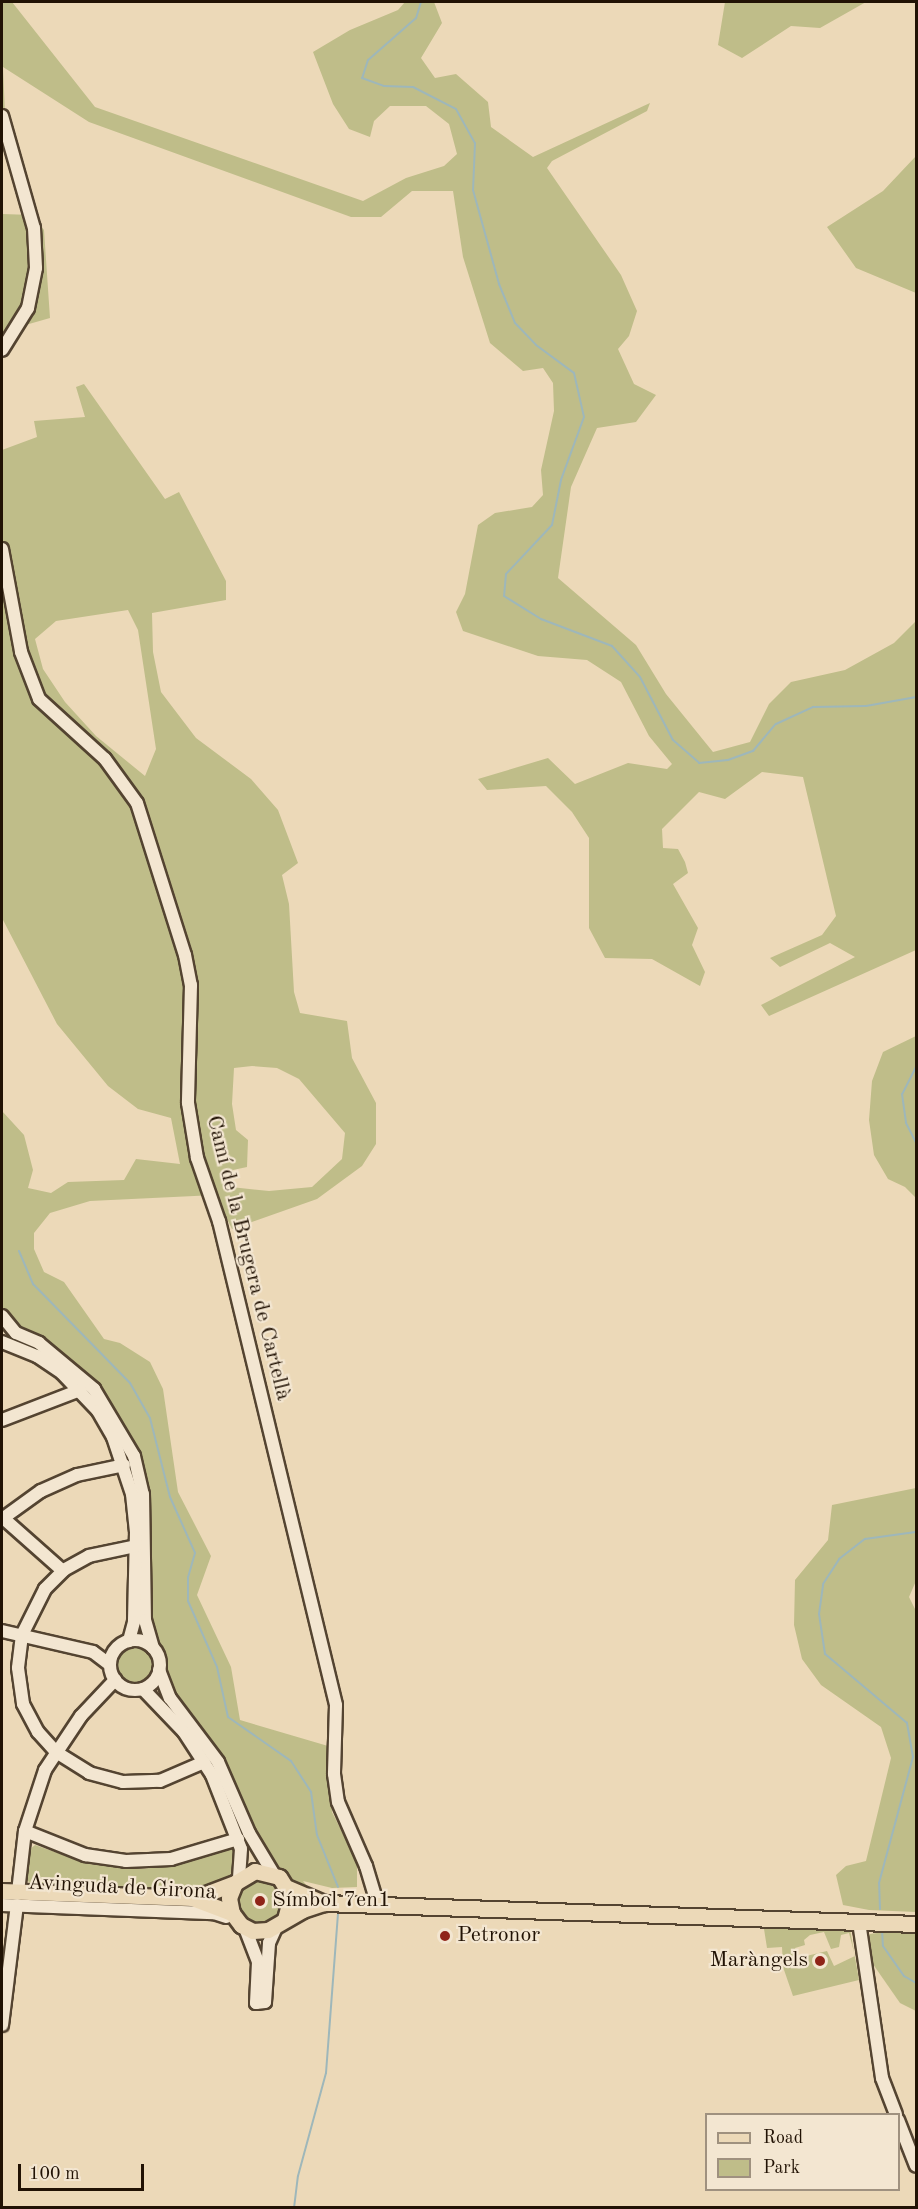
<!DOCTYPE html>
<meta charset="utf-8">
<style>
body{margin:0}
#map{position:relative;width:918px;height:2209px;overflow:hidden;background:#ecd9b8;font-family:"Old Standard TT",serif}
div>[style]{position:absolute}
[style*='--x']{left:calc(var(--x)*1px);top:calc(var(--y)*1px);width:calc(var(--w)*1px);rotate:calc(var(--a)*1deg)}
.green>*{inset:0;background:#bfbd89}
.round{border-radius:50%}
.stream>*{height:2px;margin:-1px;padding:0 1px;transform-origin:1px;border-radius:1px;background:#9eb7ba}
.roads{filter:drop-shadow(2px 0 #544431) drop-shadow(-2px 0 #544431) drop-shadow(0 2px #544431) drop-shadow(0 -2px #544431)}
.minor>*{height:12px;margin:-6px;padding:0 6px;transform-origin:6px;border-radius:6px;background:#f3e6d1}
.minor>.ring{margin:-6px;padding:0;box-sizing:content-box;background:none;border:12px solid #f3e6d1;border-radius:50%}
.major>*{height:15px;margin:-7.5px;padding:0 7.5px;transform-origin:7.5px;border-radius:7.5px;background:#ecd9b8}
.dots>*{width:16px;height:16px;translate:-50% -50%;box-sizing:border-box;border:3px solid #f3e6d1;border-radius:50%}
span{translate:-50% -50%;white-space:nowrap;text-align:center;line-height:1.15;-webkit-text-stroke:4.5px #f3e6d1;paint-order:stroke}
.street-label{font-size:22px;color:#211204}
.poi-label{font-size:22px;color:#211204}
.left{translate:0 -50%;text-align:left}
.right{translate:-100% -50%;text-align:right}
.frame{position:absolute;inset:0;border:3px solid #211204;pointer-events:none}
.legend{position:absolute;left:705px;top:2113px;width:195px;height:78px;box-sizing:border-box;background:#f3e6d1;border:2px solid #9f917f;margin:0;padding:8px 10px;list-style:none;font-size:18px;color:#211204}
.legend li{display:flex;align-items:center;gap:12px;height:30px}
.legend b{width:30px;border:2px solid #9f917f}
.scale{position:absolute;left:18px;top:2164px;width:126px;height:27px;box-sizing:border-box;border:3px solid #211204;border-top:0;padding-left:8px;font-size:18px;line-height:21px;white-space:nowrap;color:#211204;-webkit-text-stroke:4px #f3e6d1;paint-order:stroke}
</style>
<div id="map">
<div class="green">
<i style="clip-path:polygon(6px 2px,12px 2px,95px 107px,363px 201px,406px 178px,444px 166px,457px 154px,449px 124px,426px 106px,390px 106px,374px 121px,370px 137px,349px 129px,333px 104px,313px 52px,350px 30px,398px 10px,405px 2px,434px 2px,442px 23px,421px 58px,435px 78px,456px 74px,488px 102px,491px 127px,533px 157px,650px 103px,647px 111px,552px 161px,547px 168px,621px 275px,637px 311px,629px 336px,618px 349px,634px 384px,656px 395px,636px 422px,597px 428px,571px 487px,558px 578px,636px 645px,666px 694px,713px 752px,750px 742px,769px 704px,791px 682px,845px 670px,894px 643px,916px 621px,916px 950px,769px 1016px,761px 1005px,855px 957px,830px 943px,780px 967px,770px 958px,822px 935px,836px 916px,803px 777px,762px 772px,725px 799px,699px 792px,662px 829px,663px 848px,678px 849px,685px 862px,688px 873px,673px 884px,698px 928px,692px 945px,705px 972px,700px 986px,652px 959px,605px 958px,589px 928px,589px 838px,572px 812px,546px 786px,487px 790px,478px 779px,548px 758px,575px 784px,628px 763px,667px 769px,672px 764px,649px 736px,621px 682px,587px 660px,538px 656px,463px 631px,456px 612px,465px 594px,478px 525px,495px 513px,532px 507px,543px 495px,541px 470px,554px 411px,553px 383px,543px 368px,523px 371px,490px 343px,463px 257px,453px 191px,412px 191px,381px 217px,351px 217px,89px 122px,3px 67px,5px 114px,2px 106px,2px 3px)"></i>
<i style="clip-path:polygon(725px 2px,866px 2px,820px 28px,791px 26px,742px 58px,718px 45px)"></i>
<i style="clip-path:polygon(916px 156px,916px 293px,856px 268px,827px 227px,883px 191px)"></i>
<i style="clip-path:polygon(2px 214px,32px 215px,44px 230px,50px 318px,8px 330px,2px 341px)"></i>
<i style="clip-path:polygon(evenodd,84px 384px,165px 499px,179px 492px,226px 581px,226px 600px,152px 613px,153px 652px,161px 692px,196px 738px,251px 779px,278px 810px,298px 863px,282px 875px,289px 904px,294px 992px,300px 1013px,347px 1021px,352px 1058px,376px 1103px,376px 1144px,362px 1166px,317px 1199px,232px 1229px,215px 1195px,90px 1201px,50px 1213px,34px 1233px,34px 1249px,44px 1272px,64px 1282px,104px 1339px,120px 1343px,150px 1362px,163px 1389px,178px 1492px,211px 1556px,197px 1595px,231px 1667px,240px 1720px,328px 1746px,332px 1812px,357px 1862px,357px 1887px,332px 1888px,303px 1881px,317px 1898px,309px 1897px,270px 1864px,218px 1755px,165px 1679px,164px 1654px,150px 1617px,149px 1500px,133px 1438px,90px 1378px,52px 1346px,20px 1329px,2px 1310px,2px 1111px,24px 1135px,33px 1170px,28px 1188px,51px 1193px,68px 1182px,124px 1180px,136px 1159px,180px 1164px,171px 1118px,138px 1109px,108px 1086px,57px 1024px,2px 918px,2px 450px,37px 437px,34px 421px,85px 417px,76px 387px,84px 384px,128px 610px,138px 630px,156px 749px,145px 776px,96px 736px,65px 702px,43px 669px,35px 639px,56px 621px,128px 610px,84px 384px,252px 1066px,277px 1068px,299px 1079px,345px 1133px,342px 1159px,312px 1187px,269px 1191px,231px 1187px,233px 1170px,247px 1167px,248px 1140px,236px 1130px,232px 1104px,234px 1068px,252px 1066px)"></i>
<i style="clip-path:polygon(916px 1036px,916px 1198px,905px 1187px,888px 1179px,874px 1155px,869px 1120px,872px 1081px,883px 1052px)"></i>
<i style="clip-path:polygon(916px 1488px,916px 1581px,909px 1597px,916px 1611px,916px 1912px,869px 1910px,843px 1905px,836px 1875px,846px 1866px,866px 1861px,891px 1758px,881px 1727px,821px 1685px,802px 1659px,794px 1625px,795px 1580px,828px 1540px,832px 1505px)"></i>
<i class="round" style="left:116px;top:1645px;width:38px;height:38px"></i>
<i style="clip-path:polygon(35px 1845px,89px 1864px,141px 1869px,178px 1865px,229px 1847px,235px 1850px,234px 1870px,226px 1879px,195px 1891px,32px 1886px,25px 1877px,29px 1850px)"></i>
<i class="round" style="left:236px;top:1878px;width:46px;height:46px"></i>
<i style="clip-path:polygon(evenodd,764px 1929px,850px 1929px,859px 1980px,793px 1996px,783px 1967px,782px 1947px,767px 1948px,764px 1929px,824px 1932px,831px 1949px,839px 1947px,841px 1935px,849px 1933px,855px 1956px,834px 1966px,827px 1951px,798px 1958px,795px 1948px,805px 1945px,804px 1940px,810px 1935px,824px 1932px)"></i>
<i style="clip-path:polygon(890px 1931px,916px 1932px,916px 2011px,900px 2003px,861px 1947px,870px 1934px)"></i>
</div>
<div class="stream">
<i style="--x:421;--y:2;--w:17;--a:107"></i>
<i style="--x:416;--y:18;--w:64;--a:138.8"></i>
<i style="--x:368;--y:60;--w:19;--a:108"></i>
<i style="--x:362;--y:78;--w:23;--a:20"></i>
<i style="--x:384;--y:86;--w:29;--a:2"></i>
<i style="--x:413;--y:87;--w:48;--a:27.1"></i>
<i style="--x:456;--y:109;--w:39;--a:61"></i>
<i style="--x:475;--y:143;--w:47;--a:92.4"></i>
<i style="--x:473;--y:190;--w:98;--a:74.5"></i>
<i style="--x:499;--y:284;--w:42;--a:67.7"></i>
<i style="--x:515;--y:323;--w:30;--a:46"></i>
<i style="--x:536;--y:345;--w:47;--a:36.4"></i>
<i style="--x:574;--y:373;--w:45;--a:77.2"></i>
<i style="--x:584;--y:417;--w:67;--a:110.1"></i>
<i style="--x:561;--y:480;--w:46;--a:101.3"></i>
<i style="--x:552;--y:525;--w:67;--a:133.2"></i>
<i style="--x:506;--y:574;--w:22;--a:95"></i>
<i style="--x:504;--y:596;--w:44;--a:31.9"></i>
<i style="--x:541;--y:619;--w:76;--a:20.8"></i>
<i style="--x:612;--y:646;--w:42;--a:47.9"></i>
<i style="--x:640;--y:677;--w:71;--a:62.4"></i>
<i style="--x:673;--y:740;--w:35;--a:41"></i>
<i style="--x:699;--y:763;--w:29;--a:-6"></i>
<i style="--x:728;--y:760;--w:27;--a:-20"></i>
<i style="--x:753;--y:751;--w:35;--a:-50"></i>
<i style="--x:776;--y:724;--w:41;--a:-24.7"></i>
<i style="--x:813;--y:707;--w:53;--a:-1.1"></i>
<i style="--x:866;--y:706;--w:51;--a:-10.2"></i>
<i style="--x:916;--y:1067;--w:30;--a:117"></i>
<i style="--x:902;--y:1094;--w:29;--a:82"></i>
<i style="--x:906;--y:1123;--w:22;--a:63"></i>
<i style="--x:19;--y:1251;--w:36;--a:67"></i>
<i style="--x:33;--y:1284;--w:139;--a:45.6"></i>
<i style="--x:130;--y:1383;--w:40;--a:60.3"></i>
<i style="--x:150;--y:1418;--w:81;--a:75.8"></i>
<i style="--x:170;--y:1497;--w:61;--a:65.9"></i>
<i style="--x:195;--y:1553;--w:25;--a:106"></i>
<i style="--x:188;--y:1577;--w:24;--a:90"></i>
<i style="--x:188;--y:1601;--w:72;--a:66.3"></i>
<i style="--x:217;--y:1667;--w:51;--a:77.6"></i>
<i style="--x:228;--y:1717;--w:77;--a:34.9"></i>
<i style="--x:291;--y:1761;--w:37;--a:57"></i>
<i style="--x:311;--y:1792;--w:43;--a:82.1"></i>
<i style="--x:317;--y:1835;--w:56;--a:68"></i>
<i style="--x:880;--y:1909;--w:26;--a:-92"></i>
<i style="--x:879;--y:1883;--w:131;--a:-74.9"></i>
<i style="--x:913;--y:1757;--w:35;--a:-100"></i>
<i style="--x:907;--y:1723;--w:107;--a:-139.9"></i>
<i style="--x:825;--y:1654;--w:40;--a:-98.5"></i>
<i style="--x:819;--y:1614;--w:30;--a:-82"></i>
<i style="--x:823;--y:1584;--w:30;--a:-57"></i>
<i style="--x:839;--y:1559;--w:33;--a:-38"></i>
<i style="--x:865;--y:1539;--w:51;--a:-7.8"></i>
<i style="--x:882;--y:1929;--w:17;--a:87"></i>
<i style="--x:883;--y:1946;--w:37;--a:55"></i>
<i style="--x:904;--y:1976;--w:14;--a:30"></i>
<i style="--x:294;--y:2208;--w:32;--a:-83"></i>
<i style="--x:298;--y:2176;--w:107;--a:-74.8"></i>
<i style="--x:326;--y:2073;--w:160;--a:-85.7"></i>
</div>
<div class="roads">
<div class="minor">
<i style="--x:2;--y:116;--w:116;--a:74.1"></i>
<i style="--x:34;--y:228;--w:40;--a:87.1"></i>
<i style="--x:36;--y:268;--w:41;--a:101.3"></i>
<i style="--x:28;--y:308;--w:49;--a:121.8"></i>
<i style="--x:2;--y:549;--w:105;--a:79.5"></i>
<i style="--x:21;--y:652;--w:50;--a:69"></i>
<i style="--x:39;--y:699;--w:89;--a:42.3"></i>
<i style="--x:105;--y:759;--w:54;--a:54"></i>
<i style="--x:137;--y:803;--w:159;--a:72.5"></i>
<i style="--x:185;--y:955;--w:31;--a:79"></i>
<i style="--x:191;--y:985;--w:118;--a:91.5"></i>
<i style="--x:188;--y:1103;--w:56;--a:80.7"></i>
<i style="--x:197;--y:1158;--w:67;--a:70.8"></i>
<i style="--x:219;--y:1221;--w:498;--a:76.4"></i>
<i style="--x:336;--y:1705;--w:69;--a:91.7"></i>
<i style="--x:334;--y:1774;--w:28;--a:82"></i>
<i style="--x:338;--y:1802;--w:70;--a:66.4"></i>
<i style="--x:366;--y:1866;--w:42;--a:73.3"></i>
<i style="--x:2;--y:1316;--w:22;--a:51"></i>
<i style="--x:16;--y:1333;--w:25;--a:23"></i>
<i style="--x:39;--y:1343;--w:72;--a:39.9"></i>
<i style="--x:94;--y:1389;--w:78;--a:59.2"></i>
<i style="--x:134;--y:1456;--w:39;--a:77"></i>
<i style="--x:143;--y:1494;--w:126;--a:89.1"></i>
<i style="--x:145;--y:1620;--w:29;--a:74"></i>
<i style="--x:2;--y:1342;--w:38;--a:22"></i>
<i style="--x:37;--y:1356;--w:30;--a:34"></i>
<i style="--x:62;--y:1373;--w:52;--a:46.5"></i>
<i style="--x:98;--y:1411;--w:30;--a:60"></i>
<i style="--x:113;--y:1437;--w:60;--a:71.6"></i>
<i style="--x:132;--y:1494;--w:38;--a:84"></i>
<i style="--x:136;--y:1532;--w:90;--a:91.3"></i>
<i style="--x:134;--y:1622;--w:20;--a:105"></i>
<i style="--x:2;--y:1420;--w:84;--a:-21"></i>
<i style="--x:2;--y:1517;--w:81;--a:41.5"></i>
<i style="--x:2;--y:1519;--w:48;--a:-35.7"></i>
<i style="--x:41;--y:1491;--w:39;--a:-24"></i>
<i style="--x:77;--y:1475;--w:48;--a:-12"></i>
<i style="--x:136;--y:1546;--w:48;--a:168"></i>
<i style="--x:89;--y:1556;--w:29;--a:151"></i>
<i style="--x:64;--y:1570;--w:27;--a:135"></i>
<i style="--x:45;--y:1589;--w:51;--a:116.6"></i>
<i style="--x:22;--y:1635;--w:33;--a:97"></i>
<i style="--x:18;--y:1668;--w:36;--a:82"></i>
<i style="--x:23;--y:1704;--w:32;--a:62"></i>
<i style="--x:38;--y:1732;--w:27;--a:48"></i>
<i style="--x:56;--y:1752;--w:39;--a:32"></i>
<i style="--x:89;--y:1773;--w:35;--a:15"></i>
<i style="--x:123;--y:1782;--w:37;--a:-2"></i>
<i style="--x:160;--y:1781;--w:48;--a:-23.4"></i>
<i style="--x:2;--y:1631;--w:93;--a:13"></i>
<i style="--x:93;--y:1652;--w:21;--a:37"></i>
<i class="ring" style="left:110px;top:1640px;width:38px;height:38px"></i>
<i style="--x:159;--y:1670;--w:30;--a:69"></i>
<i style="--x:170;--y:1698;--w:80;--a:53.1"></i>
<i style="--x:218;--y:1762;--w:77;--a:66.4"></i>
<i style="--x:249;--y:1833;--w:47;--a:59"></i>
<i style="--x:143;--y:1689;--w:59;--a:46.4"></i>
<i style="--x:184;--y:1732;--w:51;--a:56.9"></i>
<i style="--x:212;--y:1775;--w:79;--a:68.6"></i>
<i style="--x:241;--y:1849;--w:30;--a:94"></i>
<i style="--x:25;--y:1831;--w:65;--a:21.8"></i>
<i style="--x:85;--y:1855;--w:41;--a:8.3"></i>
<i style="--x:126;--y:1861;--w:45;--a:-2.5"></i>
<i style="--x:171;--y:1859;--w:70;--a:-16.6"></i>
<i style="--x:18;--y:1892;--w:61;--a:-83.5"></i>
<i style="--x:25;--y:1831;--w:64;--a:-71.8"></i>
<i style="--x:45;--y:1770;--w:65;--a:-56.3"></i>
<i style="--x:81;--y:1716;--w:50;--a:-46.6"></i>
<i style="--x:2;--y:1905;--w:212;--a:2.2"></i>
<i style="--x:214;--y:1913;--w:13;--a:18"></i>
<i style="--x:859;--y:1922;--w:158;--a:81.6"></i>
<i style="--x:882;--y:2078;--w:39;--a:69"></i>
<i style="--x:245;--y:1928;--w:36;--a:69"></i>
<i style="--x:258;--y:1962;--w:41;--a:92.8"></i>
<i style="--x:256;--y:2003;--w:9;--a:-6"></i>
<i style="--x:265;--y:2002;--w:59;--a:-86.1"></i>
<i style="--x:269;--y:1943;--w:17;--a:-66"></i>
<i style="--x:2;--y:2025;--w:121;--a:-82.9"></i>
<i style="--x:898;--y:2120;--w:49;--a:68.6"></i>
</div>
<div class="major">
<i style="--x:288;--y:1888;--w:39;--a:23"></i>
<i style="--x:324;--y:1903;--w:592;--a:2.03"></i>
<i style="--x:2;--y:1891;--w:190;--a:2.1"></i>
<i style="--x:192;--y:1898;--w:43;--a:20.6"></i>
<i style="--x:195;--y:1898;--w:43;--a:-20.6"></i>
<i style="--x:285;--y:1919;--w:24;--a:-75"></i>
<i style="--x:291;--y:1896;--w:22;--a:-122"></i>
<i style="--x:279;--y:1877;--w:25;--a:-166"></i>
<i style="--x:255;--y:1871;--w:23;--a:149"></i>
<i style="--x:235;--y:1883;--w:16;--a:112"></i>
<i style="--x:229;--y:1898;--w:15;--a:79"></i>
<i style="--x:232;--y:1913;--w:15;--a:53"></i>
<i style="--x:241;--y:1925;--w:13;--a:27"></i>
<i style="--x:253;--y:1931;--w:15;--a:-4"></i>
<i style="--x:268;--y:1930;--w:39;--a:-30"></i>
<i style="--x:302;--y:1910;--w:23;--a:-18"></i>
</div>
</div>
<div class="dots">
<i style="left:260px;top:1901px;background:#8f2418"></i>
<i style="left:445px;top:1936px;background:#8f2418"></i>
<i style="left:820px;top:1961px;background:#8f2418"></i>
</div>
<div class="street-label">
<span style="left:248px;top:1258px;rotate:76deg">Camí de la Brugera de Cartellà</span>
<span style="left:122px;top:1888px;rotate:3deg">Avinguda de Girona</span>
</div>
<div class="poi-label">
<span class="left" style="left:272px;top:1901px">Símbol 7en1</span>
<span class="left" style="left:457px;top:1936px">Petronor</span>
<span class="right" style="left:808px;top:1961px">Maràngels</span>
</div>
<div class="frame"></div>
<ul class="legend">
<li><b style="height:8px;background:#ecd9b8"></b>Road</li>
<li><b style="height:16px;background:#bfbd89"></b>Park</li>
</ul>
<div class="scale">100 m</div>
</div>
